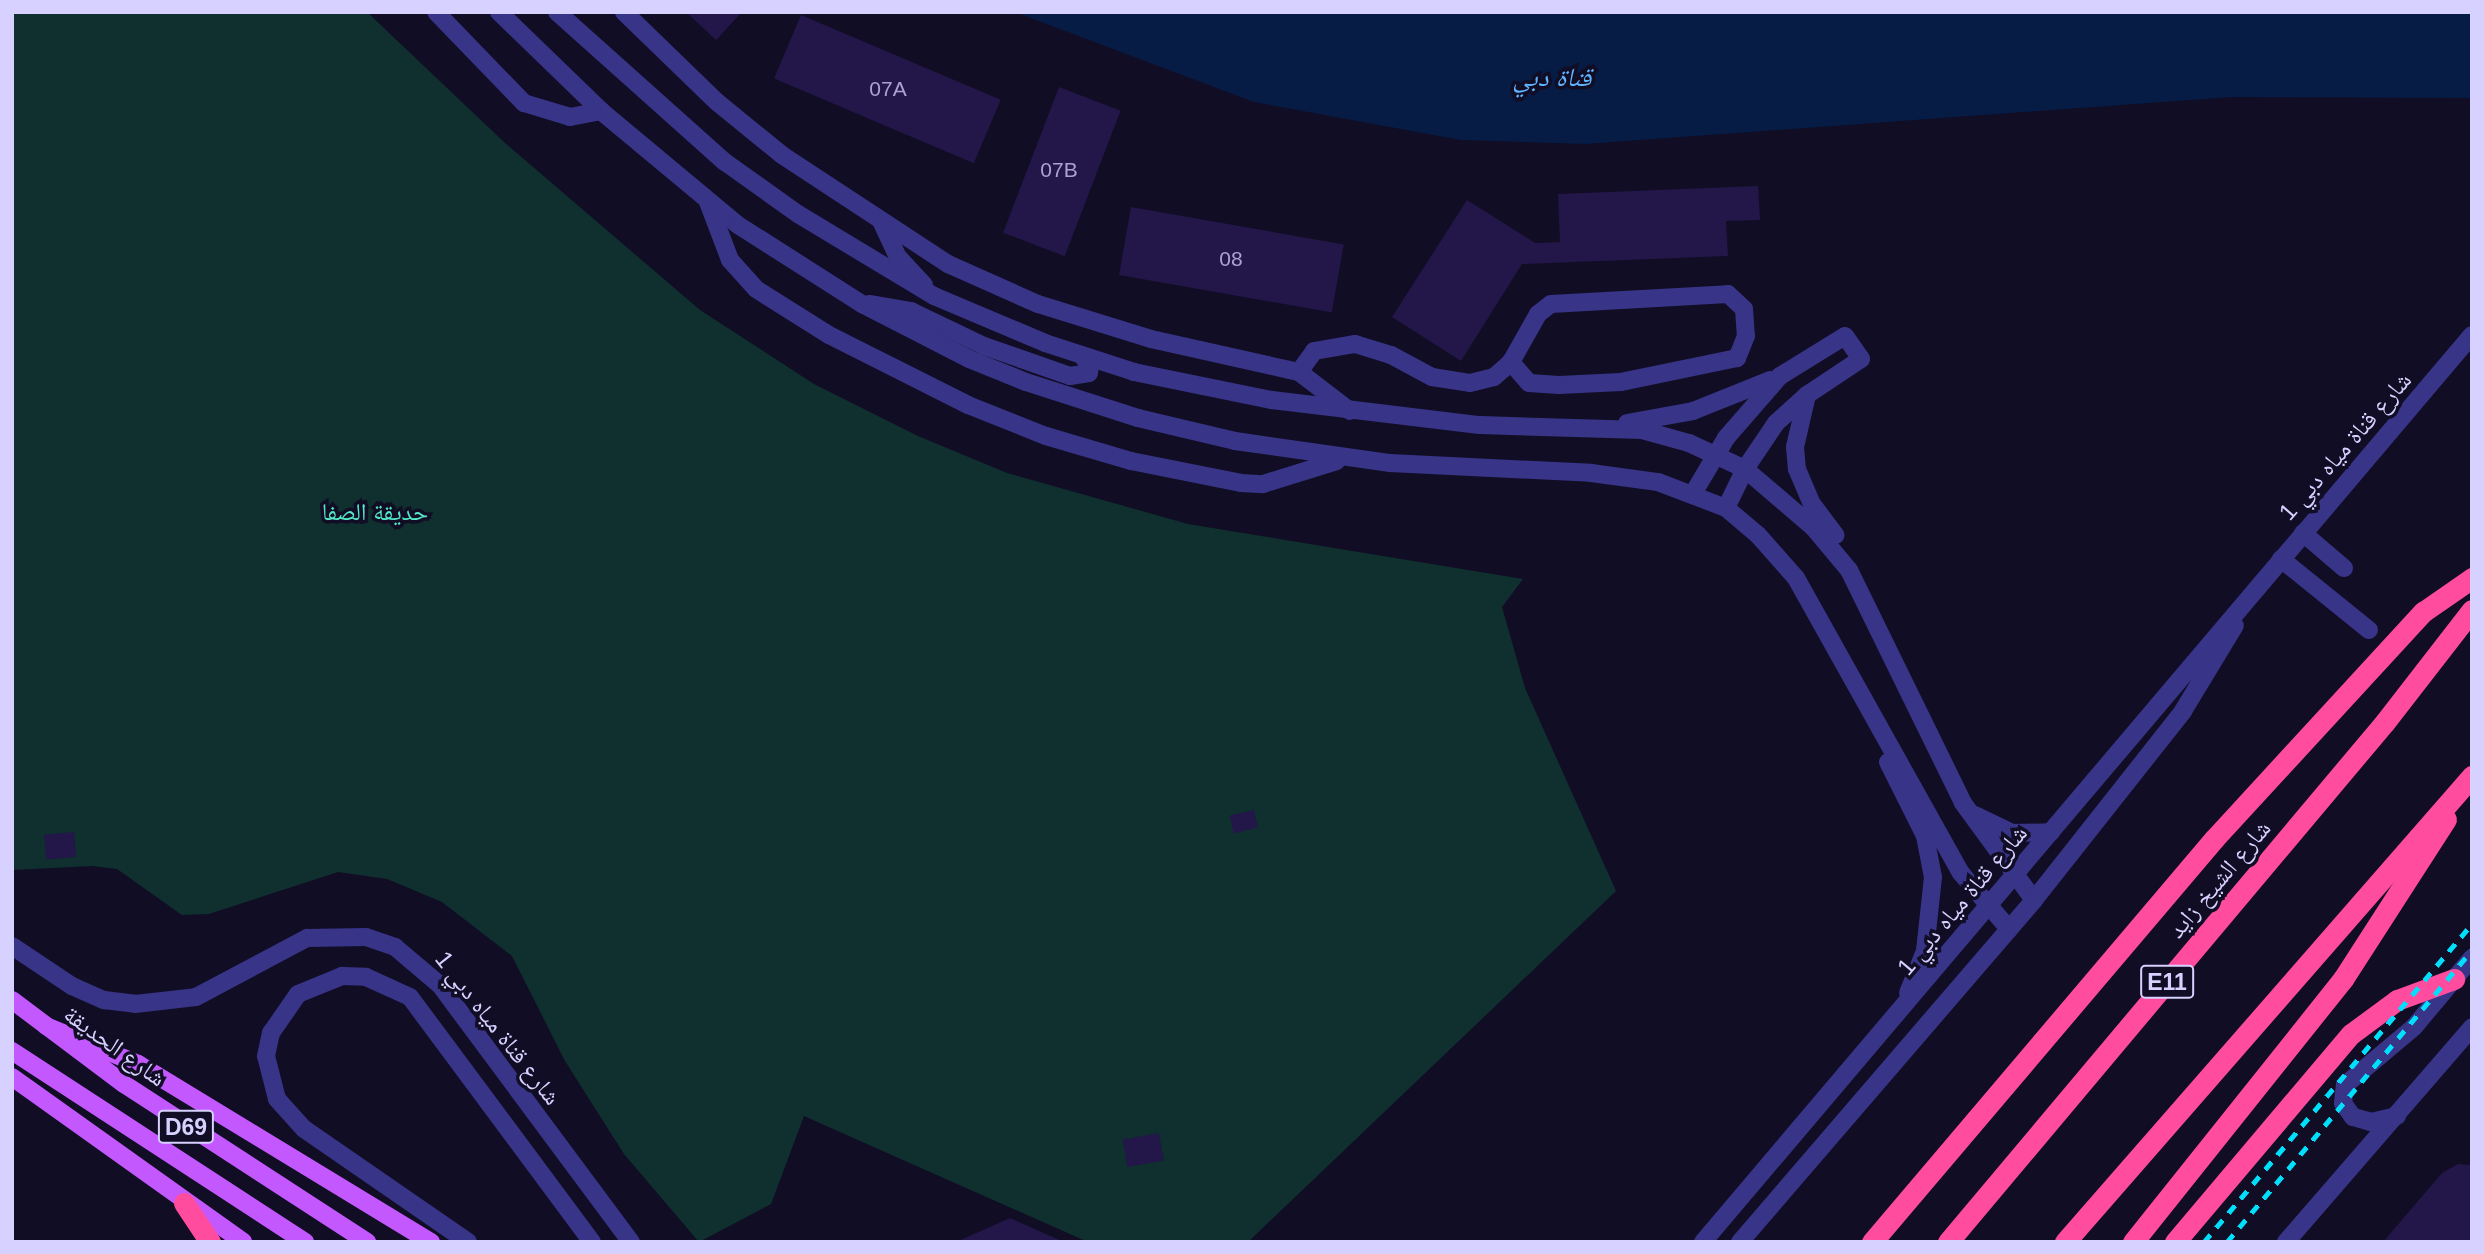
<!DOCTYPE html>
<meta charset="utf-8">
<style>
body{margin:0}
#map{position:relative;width:2484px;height:1254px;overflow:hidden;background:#110d25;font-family:Helvetica,"Noto Naskh Arabic",sans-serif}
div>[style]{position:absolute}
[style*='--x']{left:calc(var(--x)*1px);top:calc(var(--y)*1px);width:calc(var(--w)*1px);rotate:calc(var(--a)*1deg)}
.green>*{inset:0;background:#0f302f}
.water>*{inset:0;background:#061c45}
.building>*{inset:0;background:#221748;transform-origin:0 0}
.minor>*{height:18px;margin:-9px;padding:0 9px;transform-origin:9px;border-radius:9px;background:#383488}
.major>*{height:18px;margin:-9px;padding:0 9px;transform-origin:9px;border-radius:9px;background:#c358ff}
.highway>*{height:21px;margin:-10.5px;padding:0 10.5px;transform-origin:10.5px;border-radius:10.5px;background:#ff4c9f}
.rail>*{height:5px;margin-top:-2.5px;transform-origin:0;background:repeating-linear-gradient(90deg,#00dffc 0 10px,transparent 0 19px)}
span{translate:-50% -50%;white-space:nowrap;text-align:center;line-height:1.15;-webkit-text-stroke:7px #110d25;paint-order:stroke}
.number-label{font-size:21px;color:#aaa2d1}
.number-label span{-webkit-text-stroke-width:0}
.shield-label span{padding:2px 5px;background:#110d25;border:2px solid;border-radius:5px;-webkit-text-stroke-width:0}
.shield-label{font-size:23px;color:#d7d1ff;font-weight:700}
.street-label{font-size:24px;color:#d7d1ff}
.park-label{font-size:24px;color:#53e9c6}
.water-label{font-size:26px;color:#5fb3ff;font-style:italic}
.frame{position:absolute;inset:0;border:14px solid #d7d1ff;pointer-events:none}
</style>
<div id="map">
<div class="green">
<i style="clip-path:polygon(12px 12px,367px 12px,505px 143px,700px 310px,814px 384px,918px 436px,1007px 473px,1188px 524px,1523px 579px,1502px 607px,1525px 688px,1616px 891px,1248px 1242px,1088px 1242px,804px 1116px,771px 1204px,699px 1242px,624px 1154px,565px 1061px,512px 956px,442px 902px,387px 879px,338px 872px,209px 914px,182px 915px,117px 869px,92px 866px,12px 870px)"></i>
</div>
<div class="water">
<i style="clip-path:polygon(1015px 12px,2472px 12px,2472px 98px,2231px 97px,1585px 144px,1461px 140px,1254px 102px)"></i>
</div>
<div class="building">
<i style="clip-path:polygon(686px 12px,742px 12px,716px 40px)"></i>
<i style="left:801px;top:15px;width:217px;height:69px;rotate:23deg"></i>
<i style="left:1059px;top:87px;width:66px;height:156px;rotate:21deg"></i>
<i style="clip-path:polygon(1758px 186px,1760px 220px,1726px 221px,1728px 256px,1522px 264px,1461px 361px,1392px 317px,1467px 200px,1535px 243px,1560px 242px,1558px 194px)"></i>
<i style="left:1131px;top:207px;width:216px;height:69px;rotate:10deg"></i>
<i style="left:1254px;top:810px;width:18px;height:25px;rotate:77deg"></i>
<i style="left:74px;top:832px;width:25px;height:30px;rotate:85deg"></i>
<i style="left:1159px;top:1133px;width:28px;height:37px;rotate:80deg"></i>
<i style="clip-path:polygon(2458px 1164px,2472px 1165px,2472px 1242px,2383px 1242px,2442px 1173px)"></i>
<i style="clip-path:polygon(1010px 1218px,1064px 1242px,956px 1242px)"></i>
</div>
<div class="minor">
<i style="--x:436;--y:12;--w:127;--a:46"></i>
<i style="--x:524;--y:103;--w:48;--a:16.9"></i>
<i style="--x:570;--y:117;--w:32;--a:-11"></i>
<i style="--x:499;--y:12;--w:142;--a:44.1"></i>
<i style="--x:601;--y:111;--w:178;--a:39.8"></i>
<i style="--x:738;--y:225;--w:147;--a:32.5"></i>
<i style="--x:862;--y:304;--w:120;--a:27.2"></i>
<i style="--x:969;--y:359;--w:61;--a:22"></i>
<i style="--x:1026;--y:382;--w:118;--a:17.8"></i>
<i style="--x:1138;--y:418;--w:100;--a:13.3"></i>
<i style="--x:1235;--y:441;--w:157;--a:8.1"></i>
<i style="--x:1390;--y:463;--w:201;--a:2.8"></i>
<i style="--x:1591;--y:473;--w:68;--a:7.7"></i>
<i style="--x:1658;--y:482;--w:73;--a:20.9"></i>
<i style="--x:1726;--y:508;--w:42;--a:40.2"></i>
<i style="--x:1758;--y:535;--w:57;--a:48.5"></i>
<i style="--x:1796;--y:578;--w:338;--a:60.8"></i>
<i style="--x:1961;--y:873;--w:74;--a:49.4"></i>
<i style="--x:557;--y:12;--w:225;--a:41.8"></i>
<i style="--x:725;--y:162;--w:90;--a:35.5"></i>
<i style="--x:798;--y:214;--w:159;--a:31.1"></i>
<i style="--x:934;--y:296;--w:121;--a:22.9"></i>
<i style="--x:1045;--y:343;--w:94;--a:18"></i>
<i style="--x:1134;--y:372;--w:141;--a:11.5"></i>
<i style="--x:1272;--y:400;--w:209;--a:6.9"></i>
<i style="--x:1480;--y:425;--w:162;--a:1.8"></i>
<i style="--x:1642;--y:430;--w:49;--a:15.5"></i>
<i style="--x:1689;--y:443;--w:62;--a:24.9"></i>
<i style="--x:1745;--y:469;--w:89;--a:40.5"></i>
<i style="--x:1813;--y:527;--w:56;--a:50.1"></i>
<i style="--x:1849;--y:570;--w:259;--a:63.9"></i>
<i style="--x:1963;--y:803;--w:120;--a:53.8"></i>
<i style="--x:624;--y:12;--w:129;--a:44.1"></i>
<i style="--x:717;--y:102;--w:84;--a:39.2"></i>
<i style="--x:782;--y:155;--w:199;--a:33.3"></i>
<i style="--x:948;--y:264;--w:98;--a:24"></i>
<i style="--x:1038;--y:304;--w:118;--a:17.2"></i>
<i style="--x:1151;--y:339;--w:152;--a:12.6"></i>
<i style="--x:1299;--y:372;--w:64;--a:37.4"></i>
<i style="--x:708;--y:202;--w:62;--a:69.2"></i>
<i style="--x:730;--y:260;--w:39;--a:48"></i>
<i style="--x:756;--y:289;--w:86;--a:32.2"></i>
<i style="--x:829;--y:335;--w:156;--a:26.7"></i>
<i style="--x:968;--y:405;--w:84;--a:21.7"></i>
<i style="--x:1046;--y:436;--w:89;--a:16.4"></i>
<i style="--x:1131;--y:461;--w:112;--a:11.3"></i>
<i style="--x:1241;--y:483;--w:22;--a:3"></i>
<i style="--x:1263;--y:484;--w:77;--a:-17.3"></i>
<i style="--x:882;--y:223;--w:38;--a:65"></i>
<i style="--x:898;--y:257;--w:38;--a:47"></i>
<i style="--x:869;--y:304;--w:43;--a:9.5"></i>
<i style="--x:911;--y:311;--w:81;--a:25.6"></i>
<i style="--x:984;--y:346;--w:91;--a:19.2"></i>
<i style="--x:1070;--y:376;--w:19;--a:-9"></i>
<i style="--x:1089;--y:373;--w:7;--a:-82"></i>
<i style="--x:1090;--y:366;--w:10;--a:-127"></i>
<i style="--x:1299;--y:372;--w:26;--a:-54"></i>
<i style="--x:1314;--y:351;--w:42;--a:-9.7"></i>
<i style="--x:1355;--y:344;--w:38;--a:17"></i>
<i style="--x:1391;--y:355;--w:47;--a:28.2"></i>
<i style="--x:1432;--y:377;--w:38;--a:9"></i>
<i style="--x:1470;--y:383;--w:25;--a:-14"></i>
<i style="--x:1494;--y:377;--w:23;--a:-41"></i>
<i style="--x:1511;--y:362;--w:55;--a:-60.6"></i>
<i style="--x:1538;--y:314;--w:16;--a:-38"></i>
<i style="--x:1551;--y:304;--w:177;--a:-3.2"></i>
<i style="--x:1728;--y:294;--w:22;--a:43"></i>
<i style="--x:1744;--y:309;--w:27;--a:86"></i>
<i style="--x:1746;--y:336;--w:24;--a:112"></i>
<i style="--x:1737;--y:358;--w:118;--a:168.3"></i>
<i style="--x:1621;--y:382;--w:62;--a:177.2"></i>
<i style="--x:1559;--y:385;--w:30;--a:-176"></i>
<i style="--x:1529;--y:383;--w:28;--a:-131"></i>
<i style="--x:1807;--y:395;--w:53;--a:103"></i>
<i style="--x:1795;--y:447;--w:22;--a:85"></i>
<i style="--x:1797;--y:469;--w:38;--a:67"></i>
<i style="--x:1812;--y:504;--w:39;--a:53"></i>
<i style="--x:1627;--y:423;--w:67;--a:-10.3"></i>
<i style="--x:1693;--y:411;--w:83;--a:-21.9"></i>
<i style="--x:1694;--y:492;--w:63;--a:-59.3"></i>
<i style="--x:1726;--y:438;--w:82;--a:-48.9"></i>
<i style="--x:1780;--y:376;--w:76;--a:-31.6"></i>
<i style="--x:1845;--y:336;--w:28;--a:55"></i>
<i style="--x:1861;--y:359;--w:65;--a:146.3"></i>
<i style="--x:1807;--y:395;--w:42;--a:137.9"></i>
<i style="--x:1776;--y:423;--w:55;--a:124"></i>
<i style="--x:1745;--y:469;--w:43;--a:116"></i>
<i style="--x:2303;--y:533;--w:54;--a:40.5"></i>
<i style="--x:2281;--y:559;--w:113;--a:38.9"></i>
<i style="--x:1888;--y:762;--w:83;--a:63.4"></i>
<i style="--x:1925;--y:836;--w:42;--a:79"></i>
<i style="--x:1933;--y:877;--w:74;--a:96.2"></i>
<i style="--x:1925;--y:951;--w:45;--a:112"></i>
<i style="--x:1975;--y:815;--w:41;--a:25.9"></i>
<i style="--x:2012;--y:833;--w:39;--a:-1"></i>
<i style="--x:12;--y:946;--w:72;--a:33.7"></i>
<i style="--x:72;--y:986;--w:35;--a:24"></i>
<i style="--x:104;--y:1000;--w:31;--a:7"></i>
<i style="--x:135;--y:1004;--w:61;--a:-6.5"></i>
<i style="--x:196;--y:997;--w:126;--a:-28"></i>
<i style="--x:307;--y:938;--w:59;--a:-1"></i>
<i style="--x:366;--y:937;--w:31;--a:19"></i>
<i style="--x:395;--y:947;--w:59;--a:40.2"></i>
<i style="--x:440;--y:985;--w:320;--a:53.4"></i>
<i style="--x:2397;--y:1116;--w:27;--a:167"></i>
<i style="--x:2371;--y:1122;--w:19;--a:-164"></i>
<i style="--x:2353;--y:1117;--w:17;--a:-126"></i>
<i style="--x:2343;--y:1103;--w:18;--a:-84"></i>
<i style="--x:2345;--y:1085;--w:90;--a:-40"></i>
<i style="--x:2414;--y:1027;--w:90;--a:-50"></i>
<i style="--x:468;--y:1242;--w:199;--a:-145.4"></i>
<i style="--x:304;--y:1129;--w:40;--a:-132"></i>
<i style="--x:277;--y:1099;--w:44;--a:-104.3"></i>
<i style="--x:266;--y:1056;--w:24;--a:-78"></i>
<i style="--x:271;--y:1033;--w:47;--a:-55.3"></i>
<i style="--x:298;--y:994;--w:48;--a:-22.2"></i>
<i style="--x:342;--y:976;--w:24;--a:2"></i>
<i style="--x:366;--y:977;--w:48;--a:24.4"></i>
<i style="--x:410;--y:997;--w:305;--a:53.4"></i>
<i style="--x:1703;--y:1242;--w:1189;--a:-49.71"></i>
<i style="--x:1740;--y:1242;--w:451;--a:-49.3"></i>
<i style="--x:2034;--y:900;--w:241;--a:-51.7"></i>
<i style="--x:2183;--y:711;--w:100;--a:-58.8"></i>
<i style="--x:2286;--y:1242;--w:284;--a:-49.1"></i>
</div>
<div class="major">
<i style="--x:12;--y:1000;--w:140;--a:36.9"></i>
<i style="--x:124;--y:1084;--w:290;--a:33"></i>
<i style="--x:46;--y:1026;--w:100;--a:22.4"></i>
<i style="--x:138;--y:1064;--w:343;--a:31.3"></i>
<i style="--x:12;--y:1051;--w:350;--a:33.1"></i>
<i style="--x:12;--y:1077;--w:284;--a:35.5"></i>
</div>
<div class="highway">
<i style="--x:184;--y:1203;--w:47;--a:56.3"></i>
<i style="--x:1872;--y:1242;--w:529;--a:-49.68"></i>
<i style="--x:2214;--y:839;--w:309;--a:-47.4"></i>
<i style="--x:2423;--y:612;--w:60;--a:-34.8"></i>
<i style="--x:1948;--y:1242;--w:679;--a:-49.96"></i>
<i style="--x:2385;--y:722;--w:142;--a:-52.2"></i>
<i style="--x:2065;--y:1242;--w:619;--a:-48.87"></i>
<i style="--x:2133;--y:1242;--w:337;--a:-51.4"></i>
<i style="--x:2343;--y:979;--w:190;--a:-57.2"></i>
<i style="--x:2175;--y:1242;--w:272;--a:-49.8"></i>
<i style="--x:2351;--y:1034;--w:57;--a:-36.5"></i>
<i style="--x:2397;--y:1000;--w:61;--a:-20.2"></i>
</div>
<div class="rail">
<i style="--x:2204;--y:1242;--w:416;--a:-49.9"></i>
<i style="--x:2227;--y:1242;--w:381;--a:-50"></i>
</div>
<div class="number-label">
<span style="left:888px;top:89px">07A</span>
<span style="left:1059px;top:170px">07B</span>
<span style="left:1231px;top:259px">08</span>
</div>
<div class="shield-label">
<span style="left:2167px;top:982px">E11</span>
<span style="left:186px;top:1127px">D69</span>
</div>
<div class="street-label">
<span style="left:2345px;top:446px;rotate:-49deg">شارع قناة مياه دبي 1</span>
<span style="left:2219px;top:879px;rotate:-50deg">شارع الشيخ زايد</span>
<span style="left:1962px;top:900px;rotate:-50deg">شارع قناة مياه دبي 1</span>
<span style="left:498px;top:1028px;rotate:52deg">شارع قناة مياه دبي 1</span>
<span style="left:115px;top:1046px;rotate:36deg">شارع الحديقة</span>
</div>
<div class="park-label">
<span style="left:375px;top:512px">حديقة الصفا</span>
</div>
<div class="water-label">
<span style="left:1552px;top:78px">قناة دبي</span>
</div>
<div class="frame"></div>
</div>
